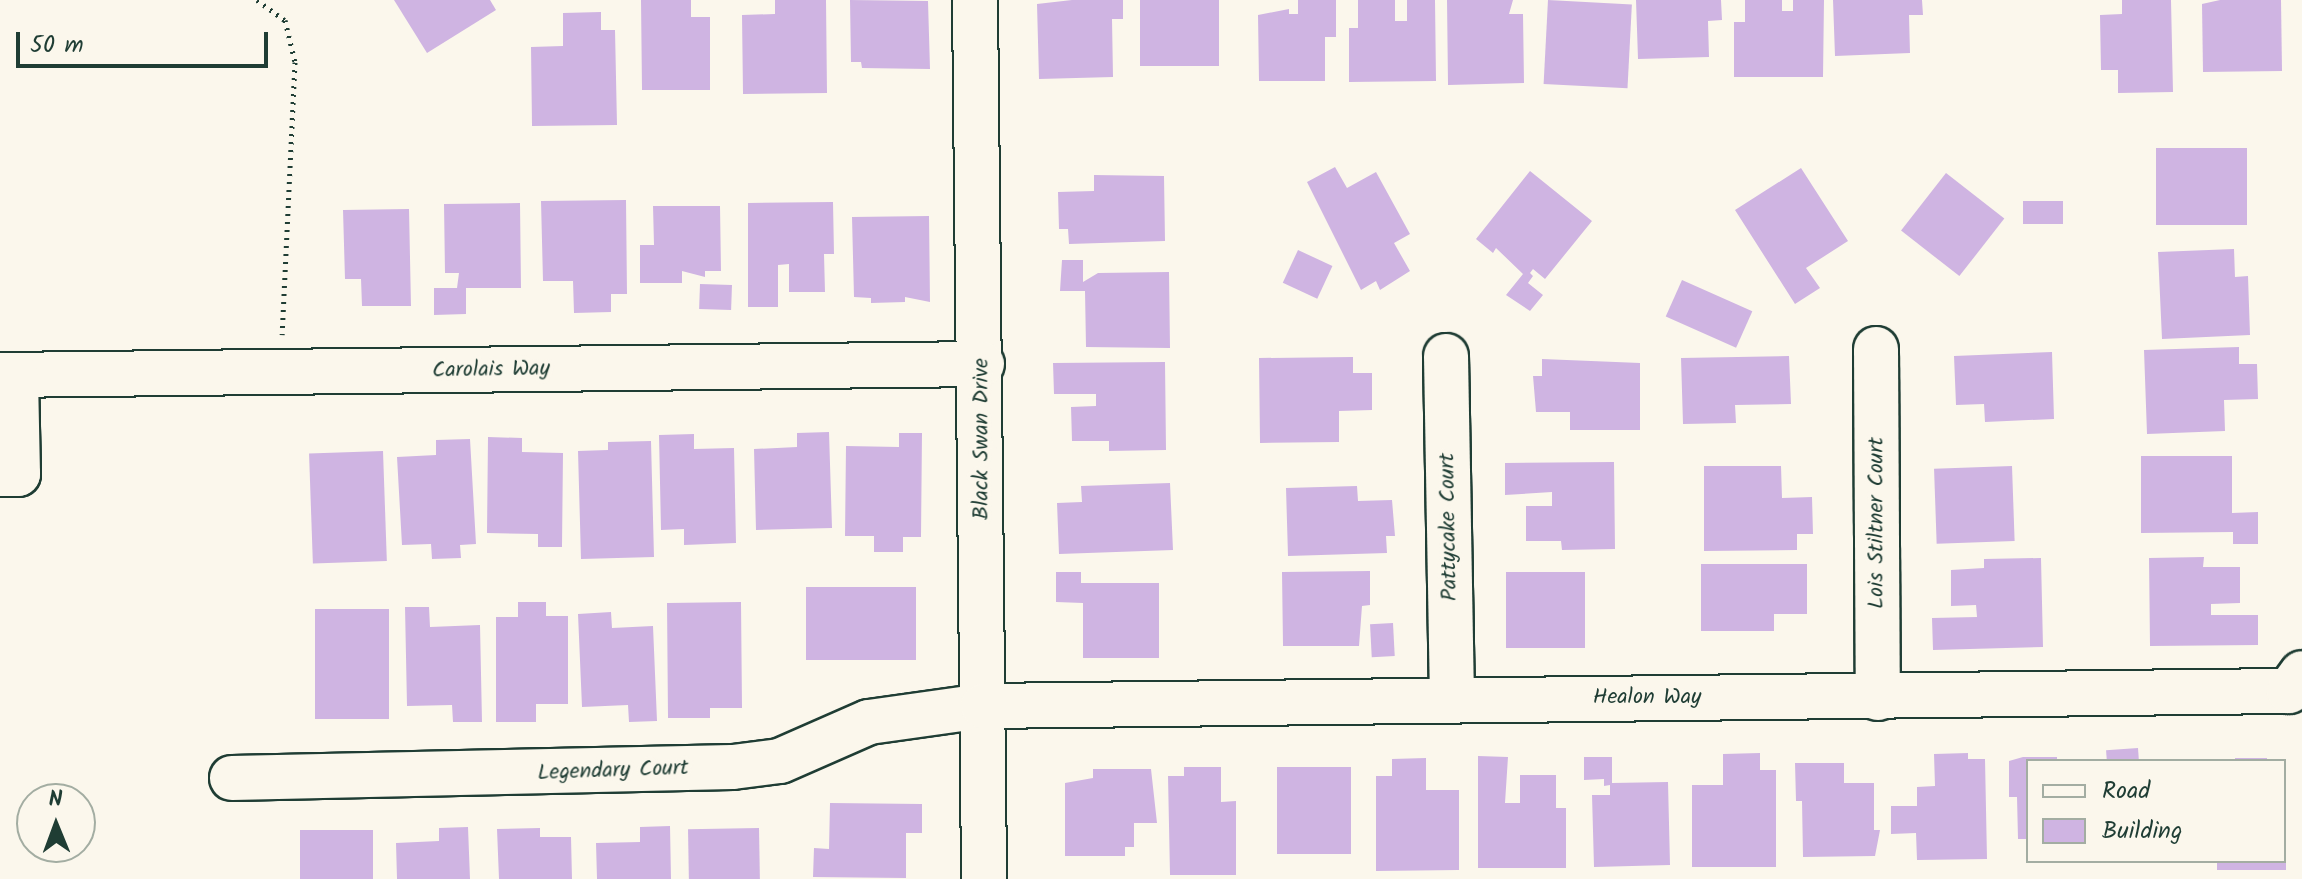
<!DOCTYPE html>
<style>
body{margin:0}
#map{position:relative;width:2302px;height:879px;overflow:hidden;background:#fbf7ec;font-family:Kalam,sans-serif}
div>[style]{position:absolute}
[style*='--x']{left:calc(var(--x)*1px);top:calc(var(--y)*1px);width:calc(var(--w)*1px);rotate:calc(var(--a)*1deg)}
.building>*{inset:0;background:#cfb4e2;transform-origin:0 0}
.path>*{height:5px;margin-top:-2.5px;transform-origin:0;background:repeating-linear-gradient(90deg,#1f3d34 0 2px,transparent 0 8px)}
.roads{filter:drop-shadow(2px 0 #1f3d34) drop-shadow(-2px 0 #1f3d34) drop-shadow(0 2px #1f3d34) drop-shadow(0 -2px #1f3d34)}
.minor>*{height:44px;margin:-22px;padding:0 22px;transform-origin:22px;border-radius:22px;background:#fbf7ec}
span{translate:-50% -50%;white-space:nowrap;text-align:center;line-height:1.15;-webkit-text-stroke:8px #fbf7ec;paint-order:stroke}
.street-label{font-size:22px;color:#1f3d34}
.legend{position:absolute;left:2026px;top:759px;width:260px;height:104px;box-sizing:border-box;background:#fbf7ec;border:2px solid #a3ada2;margin:0;padding:10px 14px;list-style:none;font-size:24px;color:#1f3d34}
.legend li{display:flex;align-items:center;gap:16px;height:40px}
.legend b{width:40px;border:2px solid #a3ada2}
.north{position:absolute;left:16px;top:783px;width:80px;height:80px;box-sizing:border-box;background:#fbf7ec;border:2px solid #a3ada2;border-radius:50%;rotate:359deg;font-size:22px;font-weight:700;line-height:32px;text-align:center;color:#1f3d34}
.north::after{content:'';display:block;margin:auto;width:28px;height:36px;background:#1f3d34;clip-path:polygon(50% 0,100% 100%,50% 72%,0 100%)}
.scale{position:absolute;left:16px;top:32px;width:252px;height:36px;box-sizing:border-box;border:4px solid #1f3d34;border-top:0;padding-left:10px;font-size:24px;line-height:28px;white-space:nowrap;color:#1f3d34;-webkit-text-stroke:6px #fbf7ec;paint-order:stroke}
</style>
<div id="map">
<div class="building">
<i style="clip-path:polygon(394px 0,490px 0,496px 10px,427px 53px)"></i>
<i style="clip-path:polygon(641px 0,691px 0,691px 17px,710px 17px,710px 90px,642px 90px)"></i>
<i style="clip-path:polygon(775px 0,826px 0,827px 93px,743px 94px,742px 15px,775px 14px)"></i>
<i style="clip-path:polygon(850px 0,928px 1px,930px 69px,862px 68px,861px 62px,851px 62px)"></i>
<i style="clip-path:polygon(1072px 0,1123px 0,1123px 19px,1112px 19px,1113px 77px,1039px 79px,1037px 4px)"></i>
<i style="left:1140px;top:0;width:79px;height:66px"></i>
<i style="clip-path:polygon(1298px 0,1336px 0,1336px 37px,1325px 37px,1325px 81px,1259px 81px,1258px 15px,1289px 9px,1289px 14px,1298px 14px)"></i>
<i style="clip-path:polygon(1358px 0,1395px 0,1395px 21px,1407px 21px,1407px 0,1435px 0,1436px 81px,1349px 82px,1349px 28px,1358px 28px)"></i>
<i style="clip-path:polygon(1447px 0,1513px 0,1509px 14px,1523px 14px,1524px 83px,1448px 85px)"></i>
<i style="left:1548px;top:0;width:84px;height:84px;rotate:3deg"></i>
<i style="clip-path:polygon(1636px 0,1721px 0,1722px 20px,1708px 21px,1709px 57px,1638px 59px)"></i>
<i style="clip-path:polygon(1745px 0,1782px 0,1782px 11px,1793px 11px,1793px 0,1824px 0,1823px 77px,1734px 77px,1734px 22px,1745px 22px)"></i>
<i style="clip-path:polygon(1833px 0,1922px 0,1923px 15px,1909px 15px,1910px 53px,1835px 56px)"></i>
<i style="clip-path:polygon(2122px 0,2171px 0,2173px 92px,2118px 93px,2118px 70px,2101px 70px,2100px 15px,2122px 14px)"></i>
<i style="clip-path:polygon(2220px 0,2281px 0,2282px 71px,2203px 72px,2202px 4px)"></i>
<i style="clip-path:polygon(601px 12px,601px 30px,615px 30px,617px 125px,532px 126px,531px 47px,563px 46px,563px 13px)"></i>
<i style="left:2156px;top:148px;width:91px;height:77px"></i>
<i style="clip-path:polygon(1335px 167px,1347px 188px,1376px 172px,1410px 234px,1394px 243px,1410px 271px,1380px 290px,1376px 281px,1361px 290px,1307px 182px)"></i>
<i style="clip-path:polygon(1801px 168px,1848px 241px,1806px 268px,1820px 288px,1795px 304px,1735px 210px)"></i>
<i style="clip-path:polygon(1530px 171px,1592px 221px,1545px 279px,1533px 269px,1530px 273px,1533px 276px,1528px 283px,1543px 295px,1530px 311px,1506px 295px,1523px 274px,1496px 248px,1493px 253px,1476px 239px)"></i>
<i style="left:1946px;top:173px;width:74px;height:73px;rotate:38deg"></i>
<i style="clip-path:polygon(1094px 175px,1164px 176px,1165px 241px,1069px 244px,1068px 229px,1059px 229px,1058px 192px,1094px 191px)"></i>
<i style="clip-path:polygon(626px 200px,627px 294px,611px 294px,611px 312px,574px 313px,573px 281px,543px 281px,541px 201px)"></i>
<i style="left:2023px;top:201px;width:40px;height:23px"></i>
<i style="clip-path:polygon(833px 202px,834px 254px,824px 254px,825px 292px,789px 292px,789px 264px,778px 265px,778px 307px,748px 307px,748px 203px)"></i>
<i style="clip-path:polygon(520px 203px,521px 288px,466px 288px,466px 314px,434px 315px,434px 288px,457px 288px,459px 273px,445px 273px,444px 204px)"></i>
<i style="clip-path:polygon(653px 206px,720px 206px,721px 271px,705px 271px,705px 277px,682px 271px,682px 283px,640px 283px,640px 245px,654px 245px)"></i>
<i style="clip-path:polygon(409px 209px,411px 306px,362px 306px,361px 279px,345px 279px,343px 210px)"></i>
<i style="clip-path:polygon(929px 216px,930px 302px,905px 297px,905px 302px,871px 303px,871px 298px,854px 297px,852px 217px)"></i>
<i style="clip-path:polygon(2234px 249px,2235px 277px,2248px 276px,2250px 335px,2162px 339px,2158px 252px)"></i>
<i style="left:1298px;top:250px;width:38px;height:36px;rotate:25deg"></i>
<i style="clip-path:polygon(1062px 260px,1083px 260px,1083px 282px,1098px 273px,1169px 272px,1170px 348px,1086px 347px,1085px 291px,1060px 291px)"></i>
<i style="left:1682px;top:280px;width:77px;height:40px;rotate:24deg"></i>
<i style="left:700px;top:284px;width:32px;height:25px;rotate:2deg"></i>
<i style="clip-path:polygon(2239px 347px,2239px 364px,2257px 364px,2258px 399px,2224px 400px,2225px 431px,2147px 434px,2144px 350px)"></i>
<i style="clip-path:polygon(2052px 352px,2054px 419px,1985px 422px,1984px 404px,1956px 405px,1954px 356px)"></i>
<i style="clip-path:polygon(1789px 356px,1791px 404px,1735px 405px,1736px 423px,1683px 424px,1681px 358px)"></i>
<i style="clip-path:polygon(1353px 357px,1353px 373px,1372px 373px,1372px 410px,1339px 411px,1339px 442px,1260px 443px,1259px 358px)"></i>
<i style="clip-path:polygon(1542px 359px,1640px 363px,1640px 430px,1570px 430px,1570px 412px,1536px 412px,1533px 376px,1542px 376px)"></i>
<i style="clip-path:polygon(1165px 362px,1166px 450px,1109px 451px,1109px 441px,1072px 441px,1071px 407px,1096px 406px,1096px 394px,1054px 394px,1053px 363px)"></i>
<i style="clip-path:polygon(829px 432px,832px 528px,756px 530px,754px 449px,797px 447px,797px 433px)"></i>
<i style="clip-path:polygon(899px 433px,922px 433px,921px 537px,903px 537px,903px 552px,874px 552px,874px 536px,845px 536px,846px 446px,899px 447px)"></i>
<i style="clip-path:polygon(694px 434px,694px 449px,734px 448px,736px 543px,684px 545px,684px 529px,661px 530px,659px 435px)"></i>
<i style="clip-path:polygon(488px 437px,522px 438px,522px 452px,563px 453px,562px 547px,538px 547px,538px 534px,487px 533px)"></i>
<i style="clip-path:polygon(470px 439px,476px 544px,460px 545px,461px 558px,432px 559px,431px 544px,402px 545px,397px 457px,436px 455px,436px 440px)"></i>
<i style="clip-path:polygon(651px 441px,654px 557px,581px 559px,578px 451px,608px 450px,608px 442px)"></i>
<i style="left:383px;top:451px;width:110px;height:74px;rotate:88deg"></i>
<i style="clip-path:polygon(2141px 456px,2232px 456px,2232px 513px,2258px 512px,2258px 544px,2233px 544px,2233px 532px,2141px 533px)"></i>
<i style="clip-path:polygon(1614px 462px,1615px 549px,1562px 550px,1561px 541px,1526px 541px,1526px 506px,1552px 506px,1552px 492px,1505px 495px,1505px 463px)"></i>
<i style="clip-path:polygon(1704px 466px,1781px 466px,1782px 498px,1812px 497px,1813px 534px,1797px 534px,1797px 550px,1704px 551px)"></i>
<i style="left:2012px;top:466px;width:75px;height:78px;rotate:88deg"></i>
<i style="clip-path:polygon(1170px 483px,1173px 550px,1059px 554px,1057px 503px,1082px 502px,1081px 486px)"></i>
<i style="clip-path:polygon(1357px 486px,1358px 501px,1392px 500px,1395px 536px,1386px 536px,1387px 553px,1288px 556px,1286px 488px)"></i>
<i style="clip-path:polygon(2204px 557px,2203px 567px,2240px 567px,2240px 603px,2211px 604px,2211px 615px,2258px 615px,2258px 645px,2150px 646px,2149px 558px)"></i>
<i style="clip-path:polygon(2041px 558px,2043px 647px,1933px 650px,1932px 618px,1977px 617px,1976px 605px,1951px 606px,1951px 570px,1984px 568px,1984px 559px)"></i>
<i style="clip-path:polygon(1701px 564px,1807px 564px,1807px 614px,1774px 614px,1774px 631px,1701px 631px)"></i>
<i style="clip-path:polygon(1370px 571px,1370px 605px,1362px 606px,1359px 646px,1283px 646px,1282px 572px)"></i>
<i style="clip-path:polygon(1056px 572px,1081px 572px,1081px 583px,1159px 583px,1159px 658px,1083px 658px,1083px 603px,1056px 602px)"></i>
<i style="left:1506px;top:572px;width:79px;height:76px"></i>
<i style="left:806px;top:587px;width:110px;height:73px"></i>
<i style="clip-path:polygon(518px 602px,546px 602px,546px 616px,568px 616px,568px 704px,536px 704px,536px 722px,496px 722px,496px 617px,518px 617px)"></i>
<i style="clip-path:polygon(741px 602px,742px 708px,710px 708px,710px 718px,668px 718px,667px 603px)"></i>
<i style="clip-path:polygon(405px 607px,429px 607px,430px 627px,480px 625px,482px 722px,453px 722px,452px 705px,407px 706px)"></i>
<i style="left:315px;top:609px;width:74px;height:110px"></i>
<i style="clip-path:polygon(611px 612px,612px 628px,653px 626px,657px 721px,629px 722px,628px 705px,582px 707px,578px 614px)"></i>
<i style="left:1393px;top:623px;width:33px;height:23px;rotate:87deg"></i>
<i style="left:2138px;top:748px;width:13px;height:32px;rotate:86deg"></i>
<i style="clip-path:polygon(1760px 753px,1760px 770px,1776px 770px,1776px 867px,1692px 867px,1692px 785px,1723px 785px,1723px 754px)"></i>
<i style="clip-path:polygon(1968px 753px,1968px 759px,1985px 759px,1987px 859px,1917px 860px,1916px 833px,1891px 834px,1891px 806px,1917px 806px,1917px 787px,1935px 786px,1934px 754px)"></i>
<i style="clip-path:polygon(1478px 756px,1508px 757px,1505px 803px,1520px 803px,1520px 775px,1556px 775px,1556px 808px,1566px 808px,1566px 868px,1478px 868px)"></i>
<i style="clip-path:polygon(1584px 757px,1612px 757px,1612px 783px,1668px 782px,1670px 865px,1594px 867px,1592px 795px,1610px 795px,1610px 785px,1604px 786px,1604px 779px,1584px 780px)"></i>
<i style="clip-path:polygon(2023px 757px,2057px 757px,2057px 761px,2028px 761px,2028px 839px,2018px 839px,2017px 797px,2009px 797px,2009px 761px)"></i>
<i style="clip-path:polygon(1426px 758px,1426px 790px,1459px 790px,1459px 870px,1376px 871px,1376px 776px,1392px 776px,1392px 759px)"></i>
<i style="left:2235px;top:758px;width:32px;height:3px"></i>
<i style="clip-path:polygon(1795px 763px,1844px 763px,1844px 783px,1874px 783px,1874px 830px,1880px 830px,1875px 856px,1803px 857px,1802px 801px,1796px 801px)"></i>
<i style="clip-path:polygon(1184px 767px,1221px 767px,1221px 802px,1236px 801px,1236px 875px,1170px 875px,1168px 776px,1184px 776px)"></i>
<i style="left:1277px;top:767px;width:74px;height:87px"></i>
<i style="clip-path:polygon(1093px 769px,1151px 769px,1157px 823px,1134px 823px,1134px 847px,1125px 847px,1125px 856px,1065px 856px,1065px 783px,1093px 778px)"></i>
<i style="clip-path:polygon(830px 803px,922px 804px,922px 833px,906px 833px,906px 878px,813px 877px,814px 848px,829px 849px)"></i>
<i style="clip-path:polygon(670px 826px,671px 879px,597px 879px,596px 843px,640px 842px,640px 827px)"></i>
<i style="clip-path:polygon(468px 827px,470px 879px,397px 879px,396px 843px,439px 841px,439px 828px)"></i>
<i style="clip-path:polygon(540px 828px,540px 837px,571px 837px,572px 879px,499px 879px,497px 829px)"></i>
<i style="left:759px;top:828px;width:51px;height:71px;rotate:89deg"></i>
<i style="left:300px;top:830px;width:73px;height:49px"></i>
<i style="left:2217px;top:861px;width:69px;height:9px"></i>
</div>
<div class="path">
<i style="--x:257;--y:0;--w:34;--a:36"></i>
<i style="--x:285;--y:20;--w:43;--a:76.6"></i>
<i style="--x:295;--y:62;--w:273;--a:92.7"></i>
</div>
<div class="roads">
<div class="minor">
<i style="--x:975;--y:0;--w:879;--a:89.41"></i>
<i style="--x:1876;--y:349;--w:349;--a:89.7"></i>
<i style="--x:1446;--y:356;--w:342;--a:89"></i>
<i style="--x:0;--y:375;--w:982;--a:-0.64"></i>
<i style="--x:0;--y:474;--w:18;--a:0"></i>
<i style="--x:18;--y:474;--w:99;--a:-91.2"></i>
<i style="--x:232;--y:778;--w:501;--a:-1.26"></i>
<i style="--x:733;--y:767;--w:47;--a:-7.3"></i>
<i style="--x:780;--y:761;--w:97;--a:-23.7"></i>
<i style="--x:869;--y:722;--w:115;--a:-8"></i>
<i style="--x:983;--y:706;--w:1306;--a:-0.66"></i>
<i style="--x:2289;--y:691;--w:22;--a:-54"></i>
</div>
</div>
<div class="street-label">
<span style="left:491px;top:370px;rotate:-1deg">Carolais Way</span>
<span style="left:982px;top:439px;rotate:-90deg">Black Swan Drive</span>
<span style="left:1877px;top:523px;rotate:-90deg">Lois Stiltner Court</span>
<span style="left:1449px;top:527px;rotate:-91deg">Pattycake Court</span>
<span style="left:1647px;top:698px">Healon Way</span>
<span style="left:613px;top:771px;rotate:-2deg">Legendary Court</span>
</div>
<ul class="legend">
<li><b style="height:10px;background:#fbf7ec"></b>Road</li>
<li><b style="height:22px;background:#cfb4e2"></b>Building</li>
</ul>
<div class="north">N</div>
<div class="scale">50 m</div>
</div>
